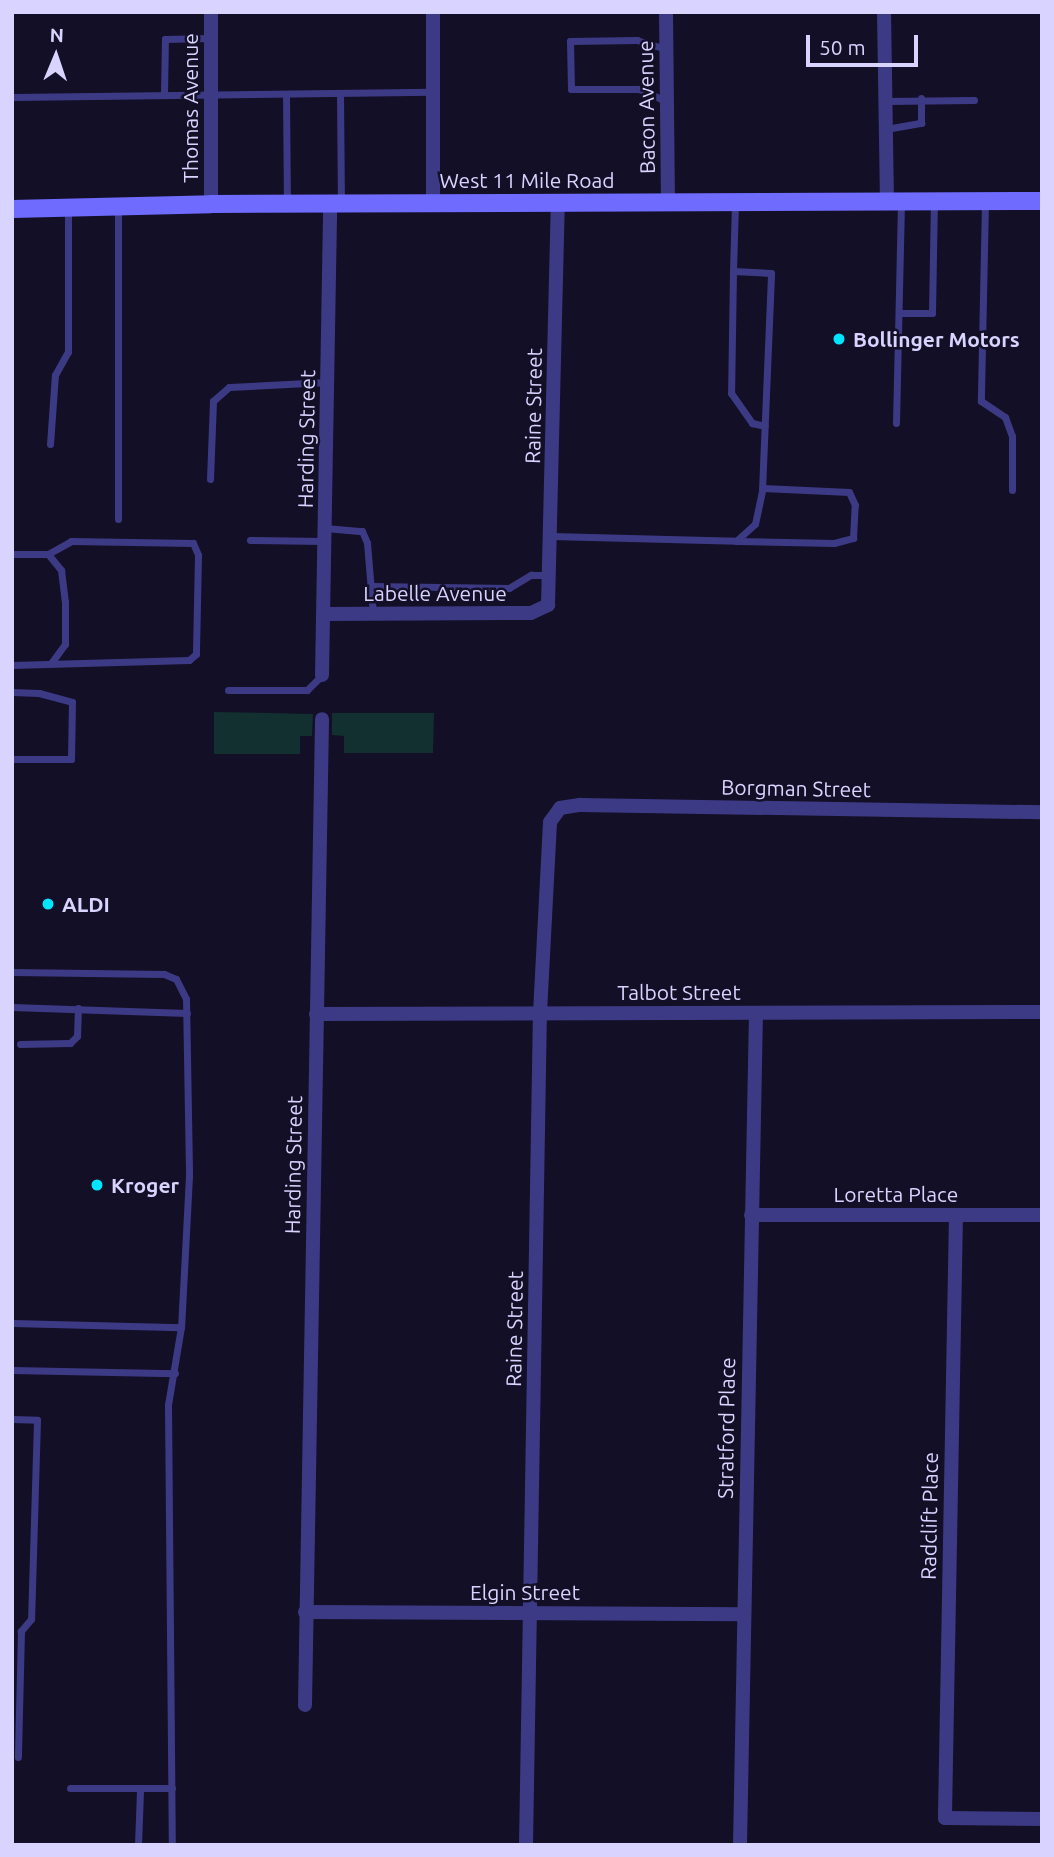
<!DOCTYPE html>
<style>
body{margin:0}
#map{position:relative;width:1054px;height:1857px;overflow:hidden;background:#130f26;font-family:Ubuntu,sans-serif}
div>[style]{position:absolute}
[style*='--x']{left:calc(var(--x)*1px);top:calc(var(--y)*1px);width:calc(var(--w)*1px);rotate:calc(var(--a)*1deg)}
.green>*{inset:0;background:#12302f}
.lane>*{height:7px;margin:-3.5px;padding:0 3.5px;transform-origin:3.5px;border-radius:3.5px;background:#3d3a85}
.street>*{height:14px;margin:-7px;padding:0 7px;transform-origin:7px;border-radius:7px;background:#3d3a85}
.secondary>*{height:18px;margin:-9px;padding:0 9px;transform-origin:9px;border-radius:9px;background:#6f6bff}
.dots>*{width:19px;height:19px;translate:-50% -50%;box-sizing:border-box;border:4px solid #130f26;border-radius:50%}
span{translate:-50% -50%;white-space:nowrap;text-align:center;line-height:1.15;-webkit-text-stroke:5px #130f26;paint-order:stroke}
.street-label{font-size:21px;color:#d9d4ff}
.poi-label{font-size:21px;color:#d9d4ff;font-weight:700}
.left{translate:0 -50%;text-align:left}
.frame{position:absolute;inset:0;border:14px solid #d9d4ff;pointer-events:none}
.north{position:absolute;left:21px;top:21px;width:70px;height:70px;-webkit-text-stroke:5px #130f26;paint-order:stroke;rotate:2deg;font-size:19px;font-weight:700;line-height:28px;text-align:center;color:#d9d4ff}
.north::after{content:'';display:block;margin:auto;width:24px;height:32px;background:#d9d4ff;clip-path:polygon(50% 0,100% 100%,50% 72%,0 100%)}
.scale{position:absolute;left:806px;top:35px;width:112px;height:32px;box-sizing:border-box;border:4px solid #d9d4ff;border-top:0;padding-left:9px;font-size:21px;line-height:24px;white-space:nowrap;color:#d9d4ff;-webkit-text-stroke:5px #130f26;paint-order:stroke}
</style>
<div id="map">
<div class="green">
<i style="clip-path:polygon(214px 712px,313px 714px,312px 736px,300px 736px,300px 754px,214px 754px)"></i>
<i style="clip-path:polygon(332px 713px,434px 713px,433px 753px,344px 753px,344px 736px,332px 735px)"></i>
</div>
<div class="lane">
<i style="--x:666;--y:49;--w:30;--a:-163"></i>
<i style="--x:637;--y:40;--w:67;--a:179.1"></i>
<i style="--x:570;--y:41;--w:48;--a:88.8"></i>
<i style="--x:571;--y:89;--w:68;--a:0"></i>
<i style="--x:639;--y:89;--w:30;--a:24"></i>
<i style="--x:340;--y:93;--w:109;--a:89.5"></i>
<i style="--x:164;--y:94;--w:55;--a:-89"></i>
<i style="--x:165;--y:39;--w:45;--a:-1.3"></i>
<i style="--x:286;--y:94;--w:108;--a:89.5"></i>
<i style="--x:12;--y:97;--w:421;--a:-0.7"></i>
<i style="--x:886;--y:101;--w:88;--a:-0.7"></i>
<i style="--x:886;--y:129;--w:36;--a:-10"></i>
<i style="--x:921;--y:123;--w:25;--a:-90"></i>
<i style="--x:985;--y:202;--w:199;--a:91.2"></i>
<i style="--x:981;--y:401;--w:29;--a:34"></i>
<i style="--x:1005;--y:417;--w:20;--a:70"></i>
<i style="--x:1012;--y:436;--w:54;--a:90"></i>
<i style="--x:733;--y:271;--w:122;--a:90.9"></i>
<i style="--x:731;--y:393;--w:37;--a:55"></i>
<i style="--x:752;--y:423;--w:13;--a:13"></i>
<i style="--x:899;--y:313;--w:33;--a:0"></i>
<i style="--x:932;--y:313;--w:111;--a:-89"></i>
<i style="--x:896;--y:423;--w:221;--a:-88.7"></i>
<i style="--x:50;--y:444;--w:69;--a:-85.9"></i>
<i style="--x:55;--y:375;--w:26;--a:-61"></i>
<i style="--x:68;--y:352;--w:143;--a:-90"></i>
<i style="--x:210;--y:479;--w:78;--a:-87.8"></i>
<i style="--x:213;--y:401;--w:21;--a:-41"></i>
<i style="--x:229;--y:387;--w:98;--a:-2.9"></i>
<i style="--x:118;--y:519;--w:313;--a:-90"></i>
<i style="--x:325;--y:528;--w:37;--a:5"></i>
<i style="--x:362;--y:531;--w:13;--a:67"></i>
<i style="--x:367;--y:543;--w:71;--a:85.2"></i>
<i style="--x:551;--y:536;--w:185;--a:1.5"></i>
<i style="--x:736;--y:541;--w:25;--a:-42"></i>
<i style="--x:755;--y:524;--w:35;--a:-78"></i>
<i style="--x:762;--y:490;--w:217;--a:-87.6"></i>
<i style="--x:771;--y:273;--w:38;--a:-177"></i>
<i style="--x:733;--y:271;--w:67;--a:-88.3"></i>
<i style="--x:250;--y:540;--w:74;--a:0.8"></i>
<i style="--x:737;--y:541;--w:97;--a:1.2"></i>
<i style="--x:834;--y:543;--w:20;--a:-15"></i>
<i style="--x:853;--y:538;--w:33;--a:-87"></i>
<i style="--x:855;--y:505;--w:14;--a:-115"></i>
<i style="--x:849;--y:492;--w:86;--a:-177.3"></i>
<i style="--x:12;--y:554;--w:36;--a:0"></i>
<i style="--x:48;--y:554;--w:26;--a:-29"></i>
<i style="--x:71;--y:541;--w:122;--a:0.9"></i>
<i style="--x:193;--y:543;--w:13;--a:67"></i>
<i style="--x:198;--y:555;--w:99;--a:91.2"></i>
<i style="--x:196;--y:654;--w:9;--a:139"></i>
<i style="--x:189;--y:660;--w:177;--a:178.4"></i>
<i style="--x:48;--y:554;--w:21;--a:51"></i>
<i style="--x:61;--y:570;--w:32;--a:83"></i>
<i style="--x:65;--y:602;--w:42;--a:90"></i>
<i style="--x:65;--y:644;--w:24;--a:126"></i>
<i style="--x:372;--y:586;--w:137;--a:0.8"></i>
<i style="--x:509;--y:588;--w:26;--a:-31"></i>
<i style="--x:531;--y:575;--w:19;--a:0"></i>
<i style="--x:228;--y:690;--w:79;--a:0"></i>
<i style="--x:307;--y:690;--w:21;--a:-45"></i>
<i style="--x:12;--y:692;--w:27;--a:2"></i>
<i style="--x:39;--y:693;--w:34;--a:15"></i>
<i style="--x:72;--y:702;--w:57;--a:91"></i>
<i style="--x:71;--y:759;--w:59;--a:180"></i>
<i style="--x:12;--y:972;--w:152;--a:0.8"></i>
<i style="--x:164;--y:974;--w:13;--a:23"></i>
<i style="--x:176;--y:979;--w:22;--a:63"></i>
<i style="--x:186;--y:999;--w:177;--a:89"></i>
<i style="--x:189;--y:1176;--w:151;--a:93"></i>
<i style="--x:181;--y:1327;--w:79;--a:99.5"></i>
<i style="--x:168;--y:1405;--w:440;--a:89.5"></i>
<i style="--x:12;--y:1007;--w:175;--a:2"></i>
<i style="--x:20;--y:1044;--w:50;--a:-1.1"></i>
<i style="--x:70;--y:1043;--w:10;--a:-45"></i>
<i style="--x:77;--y:1036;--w:28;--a:-88"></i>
<i style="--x:12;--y:1323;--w:169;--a:1.4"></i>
<i style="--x:12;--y:1370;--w:163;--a:1.1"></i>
<i style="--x:12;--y:1419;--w:25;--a:2"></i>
<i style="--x:37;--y:1420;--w:199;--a:91.7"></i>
<i style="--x:31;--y:1619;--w:16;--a:130"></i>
<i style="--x:21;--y:1631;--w:126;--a:91.4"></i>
<i style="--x:70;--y:1788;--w:102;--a:0"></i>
<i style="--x:138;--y:1845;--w:55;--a:-87.9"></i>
</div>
<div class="street">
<i style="--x:211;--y:12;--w:192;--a:90"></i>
<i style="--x:666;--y:12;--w:190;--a:89.4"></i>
<i style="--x:884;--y:12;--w:189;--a:89.1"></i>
<i style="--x:433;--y:203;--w:191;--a:-90"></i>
<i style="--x:324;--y:614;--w:207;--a:-0.3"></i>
<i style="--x:531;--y:613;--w:19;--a:-25"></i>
<i style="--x:548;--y:605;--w:403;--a:-88.6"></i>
<i style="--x:322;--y:675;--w:472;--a:-89"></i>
<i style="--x:316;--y:1014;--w:726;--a:-0.16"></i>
<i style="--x:751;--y:1215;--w:291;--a:0"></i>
<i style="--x:956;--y:1215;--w:603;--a:91.05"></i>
<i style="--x:945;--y:1818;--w:97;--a:0.6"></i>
<i style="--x:305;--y:1612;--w:439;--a:0.3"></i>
<i style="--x:305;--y:1705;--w:986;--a:-89.01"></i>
<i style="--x:526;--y:1845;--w:832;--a:-89.04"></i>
<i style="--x:540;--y:1013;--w:191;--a:-87"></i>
<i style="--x:550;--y:822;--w:17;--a:-54"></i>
<i style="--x:560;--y:808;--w:20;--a:-9"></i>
<i style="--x:580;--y:805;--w:462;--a:0.9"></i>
<i style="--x:740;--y:1845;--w:832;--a:-88.9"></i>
</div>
<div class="secondary">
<i style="--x:12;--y:209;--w:199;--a:-1.4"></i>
<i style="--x:211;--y:204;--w:831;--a:-0.21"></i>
</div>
<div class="dots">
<i style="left:839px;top:339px;background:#00e5ff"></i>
<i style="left:48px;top:904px;background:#00e5ff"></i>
<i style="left:97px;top:1185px;background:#00e5ff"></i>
</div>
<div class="street-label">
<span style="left:646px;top:107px;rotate:-91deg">Bacon Avenue</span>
<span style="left:190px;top:108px;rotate:-90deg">Thomas Avenue</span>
<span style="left:527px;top:180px">West 11 Mile Road</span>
<span style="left:533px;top:406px;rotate:-89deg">Raine Street</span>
<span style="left:306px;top:439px;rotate:-89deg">Harding Street</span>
<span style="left:435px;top:593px">Labelle Avenue</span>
<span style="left:796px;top:788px;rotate:1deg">Borgman Street</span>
<span style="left:679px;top:992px">Talbot Street</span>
<span style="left:293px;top:1165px;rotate:-89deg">Harding Street</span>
<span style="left:896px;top:1194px">Loretta Place</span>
<span style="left:514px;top:1329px;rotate:-89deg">Raine Street</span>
<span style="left:726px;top:1428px;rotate:-89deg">Stratford Place</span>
<span style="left:929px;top:1516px;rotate:-89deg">Radclift Place</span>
<span style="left:525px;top:1592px">Elgin Street</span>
</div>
<div class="poi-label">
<span class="left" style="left:853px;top:339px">Bollinger Motors</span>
<span class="left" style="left:62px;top:904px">ALDI</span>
<span class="left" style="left:111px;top:1185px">Kroger</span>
</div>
<div class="frame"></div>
<div class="north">N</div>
<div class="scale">50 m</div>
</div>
